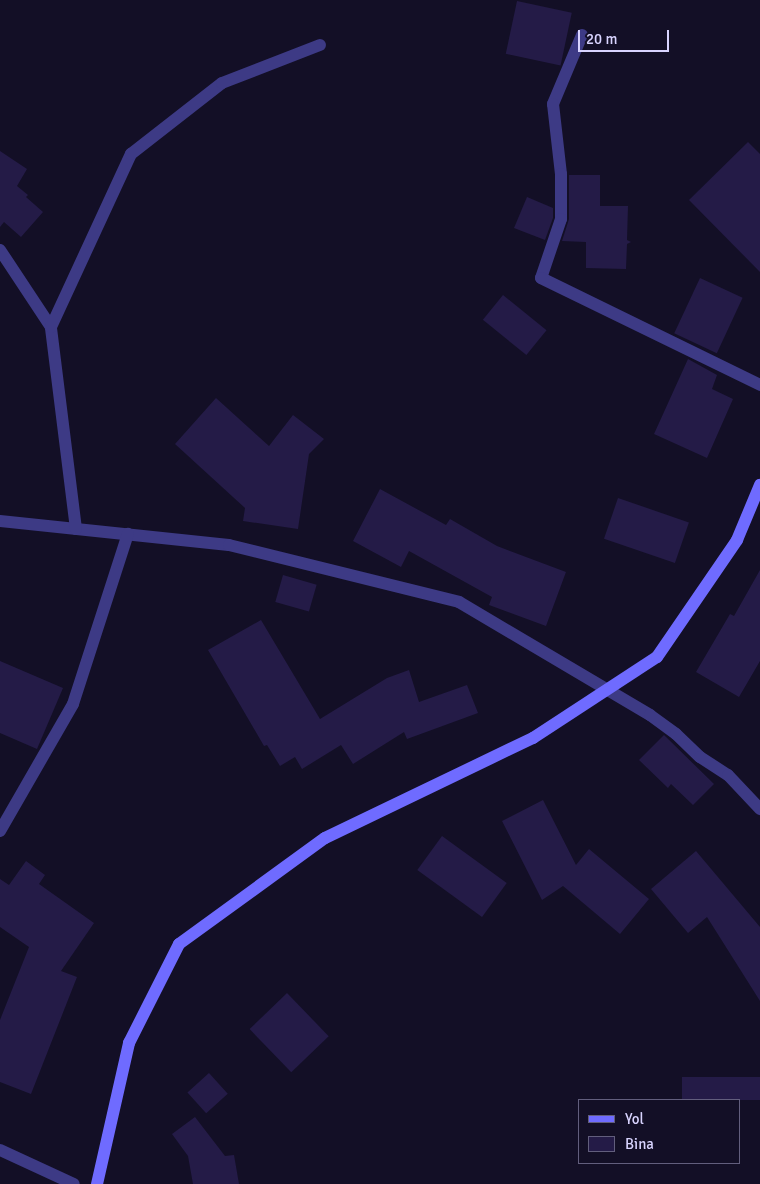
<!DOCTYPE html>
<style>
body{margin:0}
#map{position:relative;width:760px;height:1184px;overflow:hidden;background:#130f26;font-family:Signika,sans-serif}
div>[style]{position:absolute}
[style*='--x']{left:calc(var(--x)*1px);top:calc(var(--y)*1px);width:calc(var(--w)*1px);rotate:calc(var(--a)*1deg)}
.building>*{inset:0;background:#241b47;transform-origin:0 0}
.street>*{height:12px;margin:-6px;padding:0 6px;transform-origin:6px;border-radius:6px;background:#3d3a85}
.secondary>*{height:12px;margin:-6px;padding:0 6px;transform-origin:6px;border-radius:6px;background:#6f6bff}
span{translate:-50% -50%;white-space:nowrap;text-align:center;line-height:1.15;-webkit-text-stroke:4.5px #130f26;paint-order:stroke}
.legend{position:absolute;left:578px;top:1099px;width:162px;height:65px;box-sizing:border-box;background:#130f26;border:1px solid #625e7d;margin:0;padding:6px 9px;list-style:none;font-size:15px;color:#d9d4ff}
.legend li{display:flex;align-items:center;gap:10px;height:25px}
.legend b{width:25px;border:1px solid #625e7d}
.scale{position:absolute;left:578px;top:30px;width:91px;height:22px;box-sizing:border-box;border:2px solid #d9d4ff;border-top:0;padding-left:6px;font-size:15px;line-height:18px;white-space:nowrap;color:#d9d4ff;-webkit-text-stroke:4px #130f26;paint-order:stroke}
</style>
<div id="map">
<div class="building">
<i style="left:517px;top:1px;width:56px;height:54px;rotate:12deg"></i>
<i style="clip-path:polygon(748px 142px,760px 154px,760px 272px,689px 200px)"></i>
<i style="clip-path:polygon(0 151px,27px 169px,17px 186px,28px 195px,26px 197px,43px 212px,21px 237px,4px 222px,0 227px)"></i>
<i style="clip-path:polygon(569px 175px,600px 175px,600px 206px,628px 206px,627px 240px,631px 242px,627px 244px,626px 269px,586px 268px,586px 242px,562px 241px,569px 219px)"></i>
<i style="clip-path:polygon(527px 197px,553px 208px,553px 218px,545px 240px,514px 228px)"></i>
<i style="left:700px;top:278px;width:47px;height:61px;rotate:25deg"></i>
<i style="left:503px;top:295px;width:56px;height:32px;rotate:39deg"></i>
<i style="clip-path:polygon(688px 359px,717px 375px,712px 389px,733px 399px,707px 458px,654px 434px)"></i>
<i style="clip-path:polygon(216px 398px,269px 446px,293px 415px,324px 439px,309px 454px,298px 529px,243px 521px,245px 508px,175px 444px)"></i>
<i style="clip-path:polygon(380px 489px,446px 525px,450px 519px,497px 546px,566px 572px,546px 626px,489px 605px,492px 597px,409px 551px,401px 567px,353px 541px)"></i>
<i style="left:618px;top:498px;width:75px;height:43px;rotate:19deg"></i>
<i style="clip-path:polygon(760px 570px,760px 661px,739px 697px,696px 672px,730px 614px,734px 616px)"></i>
<i style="left:283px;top:575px;width:35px;height:28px;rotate:16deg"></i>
<i style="clip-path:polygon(261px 620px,320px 719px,387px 678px,409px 670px,419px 702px,467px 685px,478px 713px,407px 739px,404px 732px,353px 764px,341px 745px,302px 769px,295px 757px,280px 766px,267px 745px,264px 746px,208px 650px)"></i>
<i style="clip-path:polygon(0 661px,63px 688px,37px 749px,0 733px)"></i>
<i style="clip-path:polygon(664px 735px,714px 784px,693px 805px,671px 784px,668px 788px,639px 760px)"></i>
<i style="clip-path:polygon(543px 800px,576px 865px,589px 849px,649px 899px,620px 934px,563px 886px,542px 900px,502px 821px)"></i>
<i style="left:442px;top:836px;width:80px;height:42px;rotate:36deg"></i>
<i style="clip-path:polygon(696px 851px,760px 927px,760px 1001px,707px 917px,688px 933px,651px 889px)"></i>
<i style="clip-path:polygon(26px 861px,45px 875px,39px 884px,94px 923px,61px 971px,77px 977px,31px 1094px,0 1082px,0 1020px,29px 947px,0 927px,0 879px,9px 885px)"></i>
<i style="left:287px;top:993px;width:60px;height:52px;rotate:46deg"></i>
<i style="left:209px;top:1073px;width:28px;height:29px;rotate:48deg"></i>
<i style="left:760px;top:1077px;width:23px;height:78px;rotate:90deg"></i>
<i style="clip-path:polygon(195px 1117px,225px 1156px,234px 1155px,239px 1184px,193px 1184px,188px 1156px,172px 1134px)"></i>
</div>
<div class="street">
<i style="--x:582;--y:35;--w:75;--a:112.8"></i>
<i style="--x:553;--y:104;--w:70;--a:83.5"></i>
<i style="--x:561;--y:174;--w:45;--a:90"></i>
<i style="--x:561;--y:219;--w:62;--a:108.7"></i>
<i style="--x:541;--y:278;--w:244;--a:26"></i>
<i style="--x:0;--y:250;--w:92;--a:56.5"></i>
<i style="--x:0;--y:521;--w:230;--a:6"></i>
<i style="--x:229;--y:545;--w:237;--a:13.9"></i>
<i style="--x:459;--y:602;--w:222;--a:30.6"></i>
<i style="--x:650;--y:715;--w:32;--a:36"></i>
<i style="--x:676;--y:734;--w:33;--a:44"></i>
<i style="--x:700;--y:757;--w:33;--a:33"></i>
<i style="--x:728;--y:775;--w:47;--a:46.7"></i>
<i style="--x:76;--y:529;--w:204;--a:-97.1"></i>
<i style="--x:51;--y:327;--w:191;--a:-65.2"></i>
<i style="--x:131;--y:154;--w:115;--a:-38"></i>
<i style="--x:222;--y:83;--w:105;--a:-21.2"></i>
<i style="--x:0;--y:831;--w:146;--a:-60.1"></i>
<i style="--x:73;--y:704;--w:179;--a:-72.1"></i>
<i style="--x:0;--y:1150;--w:81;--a:24.7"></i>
</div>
<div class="secondary">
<i style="--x:97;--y:1184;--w:145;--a:-77.2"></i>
<i style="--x:129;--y:1043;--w:111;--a:-63.2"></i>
<i style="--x:179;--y:944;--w:180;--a:-36"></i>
<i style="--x:325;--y:838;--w:231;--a:-25.7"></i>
<i style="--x:533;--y:738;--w:148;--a:-33.2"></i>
<i style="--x:657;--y:657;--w:142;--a:-55.6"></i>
<i style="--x:737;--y:540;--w:60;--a:-67.3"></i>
</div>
<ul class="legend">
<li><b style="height:6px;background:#6f6bff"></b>Yol</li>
<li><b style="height:14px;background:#241b47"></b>Bina</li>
</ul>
<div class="scale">20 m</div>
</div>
